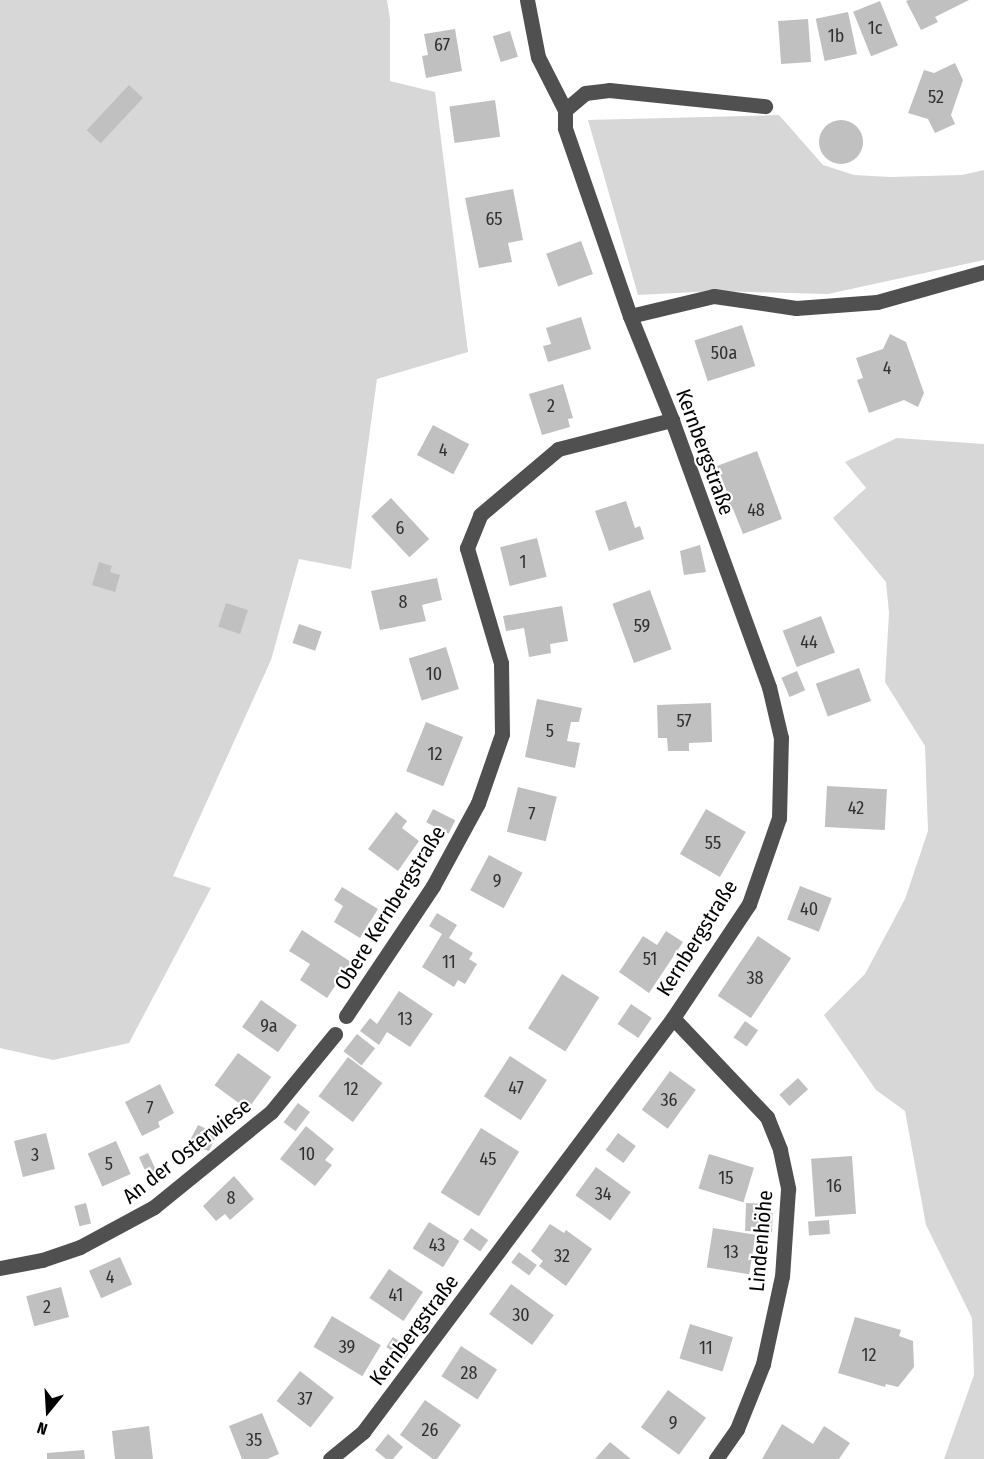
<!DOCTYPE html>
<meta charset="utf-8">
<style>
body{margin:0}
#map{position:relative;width:984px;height:1459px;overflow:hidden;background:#fff;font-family:"Fira Sans Condensed",sans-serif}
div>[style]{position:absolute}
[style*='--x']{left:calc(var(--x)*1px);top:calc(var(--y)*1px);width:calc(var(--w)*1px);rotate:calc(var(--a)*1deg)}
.green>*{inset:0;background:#d7d7d7}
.building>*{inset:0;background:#c0c0c0;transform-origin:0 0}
.round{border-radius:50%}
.minor>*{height:15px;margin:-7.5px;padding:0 7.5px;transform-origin:7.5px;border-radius:7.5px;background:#505050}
span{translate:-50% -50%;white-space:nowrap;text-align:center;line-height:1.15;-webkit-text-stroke:4.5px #fff;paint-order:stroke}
.number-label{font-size:18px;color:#303030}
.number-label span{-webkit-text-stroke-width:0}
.street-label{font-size:21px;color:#000}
.north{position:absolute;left:18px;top:1381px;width:60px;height:60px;-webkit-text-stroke:4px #fff;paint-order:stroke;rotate:198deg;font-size:16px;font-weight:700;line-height:24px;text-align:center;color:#000}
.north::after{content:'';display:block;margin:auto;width:21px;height:27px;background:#000;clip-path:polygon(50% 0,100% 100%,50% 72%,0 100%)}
</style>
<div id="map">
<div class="green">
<i style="clip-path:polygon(0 0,387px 0,390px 19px,390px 81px,435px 92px,468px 352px,377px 379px,351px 569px,299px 559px,271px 660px,173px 876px,211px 888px,129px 1043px,53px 1060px,0 1048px)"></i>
<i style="clip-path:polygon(779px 115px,823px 165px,854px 175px,890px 177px,962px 175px,984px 170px,984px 260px,828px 294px,715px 291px,638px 295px,588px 120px)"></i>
<i style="clip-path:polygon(897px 438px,984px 444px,984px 1459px,944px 1459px,974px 1375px,972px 1318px,926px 1225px,905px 1111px,876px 1090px,824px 1015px,865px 974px,905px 899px,928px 831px,925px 746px,885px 682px,889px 613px,886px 582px,833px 518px,866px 488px,845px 462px)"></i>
</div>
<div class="building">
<i style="clip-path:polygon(909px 0,969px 0,935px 17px,938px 22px,921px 30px,906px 1px)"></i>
<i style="left:880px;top:1px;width:48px;height:29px;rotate:68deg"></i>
<i style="left:848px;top:12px;width:43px;height:33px;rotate:78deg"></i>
<i style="left:808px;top:19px;width:43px;height:30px;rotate:86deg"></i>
<i style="clip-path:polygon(455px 29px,462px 71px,426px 78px,422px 56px,428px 55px,424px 34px)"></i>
<i style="left:510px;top:31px;width:27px;height:18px;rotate:73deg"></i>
<i style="clip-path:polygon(955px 63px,963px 80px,951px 115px,955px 124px,935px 133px,928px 119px,908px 113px,924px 70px,934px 73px)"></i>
<i style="left:129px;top:85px;width:19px;height:62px;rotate:43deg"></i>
<i style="left:495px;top:100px;width:37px;height:46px;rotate:82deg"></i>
<i class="round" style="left:819px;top:120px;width:44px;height:44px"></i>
<i style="clip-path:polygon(513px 189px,523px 240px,508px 243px,512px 262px,479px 268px,465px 198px)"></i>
<i style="left:581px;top:241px;width:35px;height:37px;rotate:70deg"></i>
<i style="clip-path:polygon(581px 317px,591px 349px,548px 362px,543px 346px,551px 344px,546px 328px)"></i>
<i style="left:742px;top:325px;width:43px;height:50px;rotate:72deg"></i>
<i style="clip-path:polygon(890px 334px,906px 342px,924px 393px,918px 407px,904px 400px,869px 413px,857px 380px,863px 378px,856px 358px,883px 349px)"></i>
<i style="clip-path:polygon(563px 384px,573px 418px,568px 419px,570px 427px,542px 435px,529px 394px)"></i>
<i style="left:433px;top:425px;width:41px;height:34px;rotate:28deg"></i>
<i style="clip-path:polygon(757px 451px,782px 519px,743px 534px,733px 509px,728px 511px,722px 494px,727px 492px,717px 466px)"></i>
<i style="left:391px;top:498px;width:56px;height:27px;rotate:47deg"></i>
<i style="clip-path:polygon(626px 501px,635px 528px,640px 526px,644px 539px,609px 551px,595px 511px)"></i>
<i style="left:537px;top:538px;width:40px;height:38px;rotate:76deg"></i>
<i style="clip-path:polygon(700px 545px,706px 572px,684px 575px,680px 551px)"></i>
<i style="clip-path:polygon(99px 562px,112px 566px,110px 572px,120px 575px,115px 592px,92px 585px)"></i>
<i style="clip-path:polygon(437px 578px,442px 600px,422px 605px,426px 621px,380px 630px,371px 591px)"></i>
<i style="left:650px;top:590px;width:63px;height:40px;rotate:70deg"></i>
<i style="left:226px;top:603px;width:23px;height:25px;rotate:18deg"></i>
<i style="clip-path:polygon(562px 606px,568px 641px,550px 644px,551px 653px,529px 657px,524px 628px,506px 631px,503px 616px)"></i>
<i style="left:821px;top:616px;width:39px;height:41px;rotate:69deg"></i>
<i style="left:299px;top:624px;width:24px;height:20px;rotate:19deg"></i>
<i style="left:446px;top:647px;width:44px;height:39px;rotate:73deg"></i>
<i style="left:859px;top:668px;width:35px;height:46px;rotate:70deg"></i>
<i style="left:797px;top:671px;width:21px;height:17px;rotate:67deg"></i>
<i style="clip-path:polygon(537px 699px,582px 708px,579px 722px,571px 722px,567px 741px,580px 743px,575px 768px,525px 757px)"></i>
<i style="clip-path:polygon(711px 703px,712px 742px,689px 743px,689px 751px,668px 751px,667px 738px,658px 738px,657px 705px)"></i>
<i style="left:426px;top:722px;width:40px;height:53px;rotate:22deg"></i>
<i style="left:827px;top:786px;width:60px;height:41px;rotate:3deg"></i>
<i style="left:518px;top:787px;width:40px;height:46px;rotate:14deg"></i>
<i style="left:433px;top:809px;width:25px;height:15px;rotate:27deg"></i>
<i style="left:706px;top:809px;width:46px;height:52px;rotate:30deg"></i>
<i style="clip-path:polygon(396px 812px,407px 821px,402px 828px,419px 841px,398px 871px,368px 849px)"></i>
<i style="left:489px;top:855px;width:38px;height:40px;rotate:28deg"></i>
<i style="left:800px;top:886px;width:34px;height:36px;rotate:21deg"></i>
<i style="clip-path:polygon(342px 887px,378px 909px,360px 938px,334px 922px,343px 906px,334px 900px)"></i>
<i style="clip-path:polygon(437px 913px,457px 925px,449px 938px,473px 953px,469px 959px,477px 964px,465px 984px,458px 980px,454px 987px,422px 967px,442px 934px,429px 926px)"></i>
<i style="clip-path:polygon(302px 930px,351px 962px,327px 998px,300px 980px,310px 964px,289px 951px)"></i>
<i style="clip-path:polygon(666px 931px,683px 942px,649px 993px,619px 972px,643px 936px,657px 945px)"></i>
<i style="left:758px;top:936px;width:40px;height:72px;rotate:34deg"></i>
<i style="left:562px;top:974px;width:44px;height:64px;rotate:32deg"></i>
<i style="clip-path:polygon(399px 991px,433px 1014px,410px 1047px,387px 1032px,379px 1045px,360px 1031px,370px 1018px,377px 1024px)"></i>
<i style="left:261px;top:1000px;width:44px;height:33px;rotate:35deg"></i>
<i style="left:631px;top:1004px;width:25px;height:24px;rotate:34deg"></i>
<i style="left:745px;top:1021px;width:16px;height:20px;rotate:35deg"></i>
<i style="left:357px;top:1034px;width:23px;height:22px;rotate:38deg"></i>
<i style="left:238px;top:1053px;width:41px;height:40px;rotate:36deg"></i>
<i style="left:510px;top:1056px;width:44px;height:48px;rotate:33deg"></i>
<i style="left:348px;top:1057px;width:43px;height:49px;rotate:37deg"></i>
<i style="left:670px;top:1071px;width:32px;height:48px;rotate:36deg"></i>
<i style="left:798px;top:1078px;width:15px;height:25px;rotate:48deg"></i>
<i style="clip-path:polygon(160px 1084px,174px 1113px,158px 1122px,160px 1127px,142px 1136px,125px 1102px)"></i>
<i style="left:298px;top:1103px;width:15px;height:24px;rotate:37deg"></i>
<i style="clip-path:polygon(198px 1125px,217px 1134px,209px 1151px,188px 1144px)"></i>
<i style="clip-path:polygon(306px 1126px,334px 1149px,325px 1160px,332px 1165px,315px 1186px,280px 1159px)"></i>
<i style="left:481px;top:1128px;width:45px;height:76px;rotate:32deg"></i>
<i style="left:46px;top:1133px;width:37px;height:33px;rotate:76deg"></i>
<i style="left:618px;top:1133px;width:22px;height:21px;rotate:36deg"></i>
<i style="left:116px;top:1141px;width:36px;height:31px;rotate:66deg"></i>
<i style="left:148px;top:1153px;width:21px;height:10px;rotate:65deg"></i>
<i style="left:709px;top:1154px;width:47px;height:36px;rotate:17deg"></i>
<i style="left:852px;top:1156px;width:58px;height:41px;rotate:86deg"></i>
<i style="left:596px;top:1167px;width:43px;height:35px;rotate:36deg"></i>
<i style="clip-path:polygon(234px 1176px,254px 1199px,230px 1220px,225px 1214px,216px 1221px,203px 1206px)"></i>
<i style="left:86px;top:1203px;width:21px;height:12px;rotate:76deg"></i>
<i style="left:746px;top:1203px;width:27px;height:28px;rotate:2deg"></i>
<i style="left:829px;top:1220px;width:14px;height:21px;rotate:86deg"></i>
<i style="left:429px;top:1222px;width:36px;height:31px;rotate:32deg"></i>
<i style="clip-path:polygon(550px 1224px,564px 1233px,566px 1230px,592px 1249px,566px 1286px,539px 1266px,543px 1261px,531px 1251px)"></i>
<i style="left:471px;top:1228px;width:21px;height:14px;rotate:35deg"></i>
<i style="left:713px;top:1228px;width:43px;height:40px;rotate:9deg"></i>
<i style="left:519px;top:1252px;width:22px;height:13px;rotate:36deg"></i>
<i style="left:120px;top:1257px;width:30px;height:34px;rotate:66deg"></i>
<i style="left:389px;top:1269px;width:41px;height:35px;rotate:34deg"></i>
<i style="left:511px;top:1284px;width:53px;height:37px;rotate:36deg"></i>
<i style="left:61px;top:1287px;width:31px;height:36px;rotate:75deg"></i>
<i style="left:332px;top:1316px;width:57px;height:36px;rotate:31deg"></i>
<i style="clip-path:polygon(855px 1317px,901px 1330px,899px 1336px,913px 1341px,914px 1367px,898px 1387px,886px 1384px,885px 1387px,838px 1373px)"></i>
<i style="left:690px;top:1324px;width:45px;height:36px;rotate:17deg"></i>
<i style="left:393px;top:1337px;width:22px;height:12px;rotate:34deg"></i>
<i style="left:461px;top:1346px;width:43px;height:36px;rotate:33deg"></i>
<i style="left:300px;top:1371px;width:43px;height:38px;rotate:38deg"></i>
<i style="left:668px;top:1390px;width:47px;height:46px;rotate:36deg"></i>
<i style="clip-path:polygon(425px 1400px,461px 1425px,437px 1459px,433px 1459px,400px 1435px)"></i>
<i style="clip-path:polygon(262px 1413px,279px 1454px,267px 1459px,242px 1459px,229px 1426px)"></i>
<i style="clip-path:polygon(782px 1424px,813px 1444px,824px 1426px,850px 1443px,839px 1459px,762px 1459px)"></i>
<i style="clip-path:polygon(149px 1426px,153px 1459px,115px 1459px,112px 1431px)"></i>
<i style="clip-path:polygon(388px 1434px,403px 1447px,393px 1459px,386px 1459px,375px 1450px)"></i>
<i style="clip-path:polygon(610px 1442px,631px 1459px,595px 1459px)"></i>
<i style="clip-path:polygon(84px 1450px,85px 1459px,47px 1459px,47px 1453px)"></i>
</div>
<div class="minor">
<i style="--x:565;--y:110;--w:26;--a:-40"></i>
<i style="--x:585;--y:93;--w:24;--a:-7"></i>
<i style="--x:609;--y:90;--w:157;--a:5.9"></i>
<i style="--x:630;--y:316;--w:86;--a:-13.4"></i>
<i style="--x:714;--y:296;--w:83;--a:8.3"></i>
<i style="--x:796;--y:308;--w:81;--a:-4.2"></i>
<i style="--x:877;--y:302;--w:111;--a:-15.7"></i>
<i style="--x:346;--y:1016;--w:156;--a:-56.2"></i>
<i style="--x:433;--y:886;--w:94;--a:-61.5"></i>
<i style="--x:478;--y:803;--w:73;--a:-70.8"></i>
<i style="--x:502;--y:734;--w:71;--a:-90.8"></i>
<i style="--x:501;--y:663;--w:120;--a:-106.5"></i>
<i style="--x:467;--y:548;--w:35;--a:-68"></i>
<i style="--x:480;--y:515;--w:102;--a:-40.2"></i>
<i style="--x:558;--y:449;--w:118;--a:-14.3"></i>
<i style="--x:673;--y:1018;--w:137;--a:46.5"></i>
<i style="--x:767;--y:1117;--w:35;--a:68"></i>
<i style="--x:780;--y:1150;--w:40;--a:78"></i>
<i style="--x:788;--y:1189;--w:87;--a:93.9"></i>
<i style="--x:782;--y:1276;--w:90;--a:102.2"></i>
<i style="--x:763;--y:1364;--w:70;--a:111.8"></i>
<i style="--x:737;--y:1429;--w:37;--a:125"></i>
<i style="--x:0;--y:1268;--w:43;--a:-10.8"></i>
<i style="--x:42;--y:1260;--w:40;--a:-18.9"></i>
<i style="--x:80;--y:1247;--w:84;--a:-28.4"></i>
<i style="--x:154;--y:1207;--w:151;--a:-39.1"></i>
<i style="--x:271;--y:1112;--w:101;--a:-50.6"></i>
<i style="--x:330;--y:1459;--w:43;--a:-39.3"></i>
<i style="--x:363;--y:1432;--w:517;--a:-53.17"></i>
<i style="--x:673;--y:1018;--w:137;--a:-56.3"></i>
<i style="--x:749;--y:904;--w:91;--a:-70.8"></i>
<i style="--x:779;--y:818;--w:80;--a:-88.6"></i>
<i style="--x:781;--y:738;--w:52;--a:-103.2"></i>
<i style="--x:769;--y:687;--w:284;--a:-110"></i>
<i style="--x:672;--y:420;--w:112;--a:-112"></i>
<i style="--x:630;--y:316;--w:199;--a:-109.1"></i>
<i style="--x:565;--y:128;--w:18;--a:-90"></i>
<i style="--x:565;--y:110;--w:59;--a:-117"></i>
<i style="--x:538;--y:57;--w:58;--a:-100.9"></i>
</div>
<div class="number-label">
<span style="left:875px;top:28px">1c</span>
<span style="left:836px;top:36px">1b</span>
<span style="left:442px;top:45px">67</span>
<span style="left:936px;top:97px">52</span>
<span style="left:494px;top:219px">65</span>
<span style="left:724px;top:353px">50a</span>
<span style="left:887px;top:368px">4</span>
<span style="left:551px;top:406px">2</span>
<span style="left:443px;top:450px">4</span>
<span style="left:756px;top:510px">48</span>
<span style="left:400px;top:528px">6</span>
<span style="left:523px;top:562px">1</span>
<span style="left:403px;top:602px">8</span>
<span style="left:642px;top:626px">59</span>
<span style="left:809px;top:642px">44</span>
<span style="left:434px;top:674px">10</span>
<span style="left:684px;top:721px">57</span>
<span style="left:550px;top:731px">5</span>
<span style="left:435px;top:754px">12</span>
<span style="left:856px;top:808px">42</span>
<span style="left:532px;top:814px">7</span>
<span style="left:713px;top:843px">55</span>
<span style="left:497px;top:881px">9</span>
<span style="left:809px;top:909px">40</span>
<span style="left:650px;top:959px">51</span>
<span style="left:449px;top:962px">11</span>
<span style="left:755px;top:978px">38</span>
<span style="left:405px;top:1019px">13</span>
<span style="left:269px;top:1026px">9a</span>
<span style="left:516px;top:1088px">47</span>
<span style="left:351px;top:1089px">12</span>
<span style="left:669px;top:1100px">36</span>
<span style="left:150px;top:1108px">7</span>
<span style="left:307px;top:1154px">10</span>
<span style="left:35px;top:1155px">3</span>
<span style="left:488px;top:1159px">45</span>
<span style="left:109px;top:1164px">5</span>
<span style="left:726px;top:1178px">15</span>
<span style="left:834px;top:1186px">16</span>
<span style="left:603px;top:1194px">34</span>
<span style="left:231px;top:1198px">8</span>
<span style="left:437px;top:1245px">43</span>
<span style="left:731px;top:1252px">13</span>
<span style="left:562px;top:1256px">32</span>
<span style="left:110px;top:1277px">4</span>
<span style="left:396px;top:1295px">41</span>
<span style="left:47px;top:1307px">2</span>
<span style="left:521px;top:1315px">30</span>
<span style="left:347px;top:1347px">39</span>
<span style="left:706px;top:1348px">11</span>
<span style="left:869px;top:1355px">12</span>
<span style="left:469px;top:1373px">28</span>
<span style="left:305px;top:1399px">37</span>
<span style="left:673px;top:1423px">9</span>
<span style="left:430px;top:1430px">26</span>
<span style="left:254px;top:1440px">35</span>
</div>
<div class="street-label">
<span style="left:705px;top:452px;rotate:70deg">Kernbergstraße</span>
<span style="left:390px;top:908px;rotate:-58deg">Obere Kernbergstraße</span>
<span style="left:697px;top:938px;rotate:-58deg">Kernbergstraße</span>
<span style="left:187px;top:1151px;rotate:-38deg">An der Osterwiese</span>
<span style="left:761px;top:1241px;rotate:-85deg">Lindenhöhe</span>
<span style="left:414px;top:1330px;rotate:-53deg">Kernbergstraße</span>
</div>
<div class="north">N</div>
</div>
